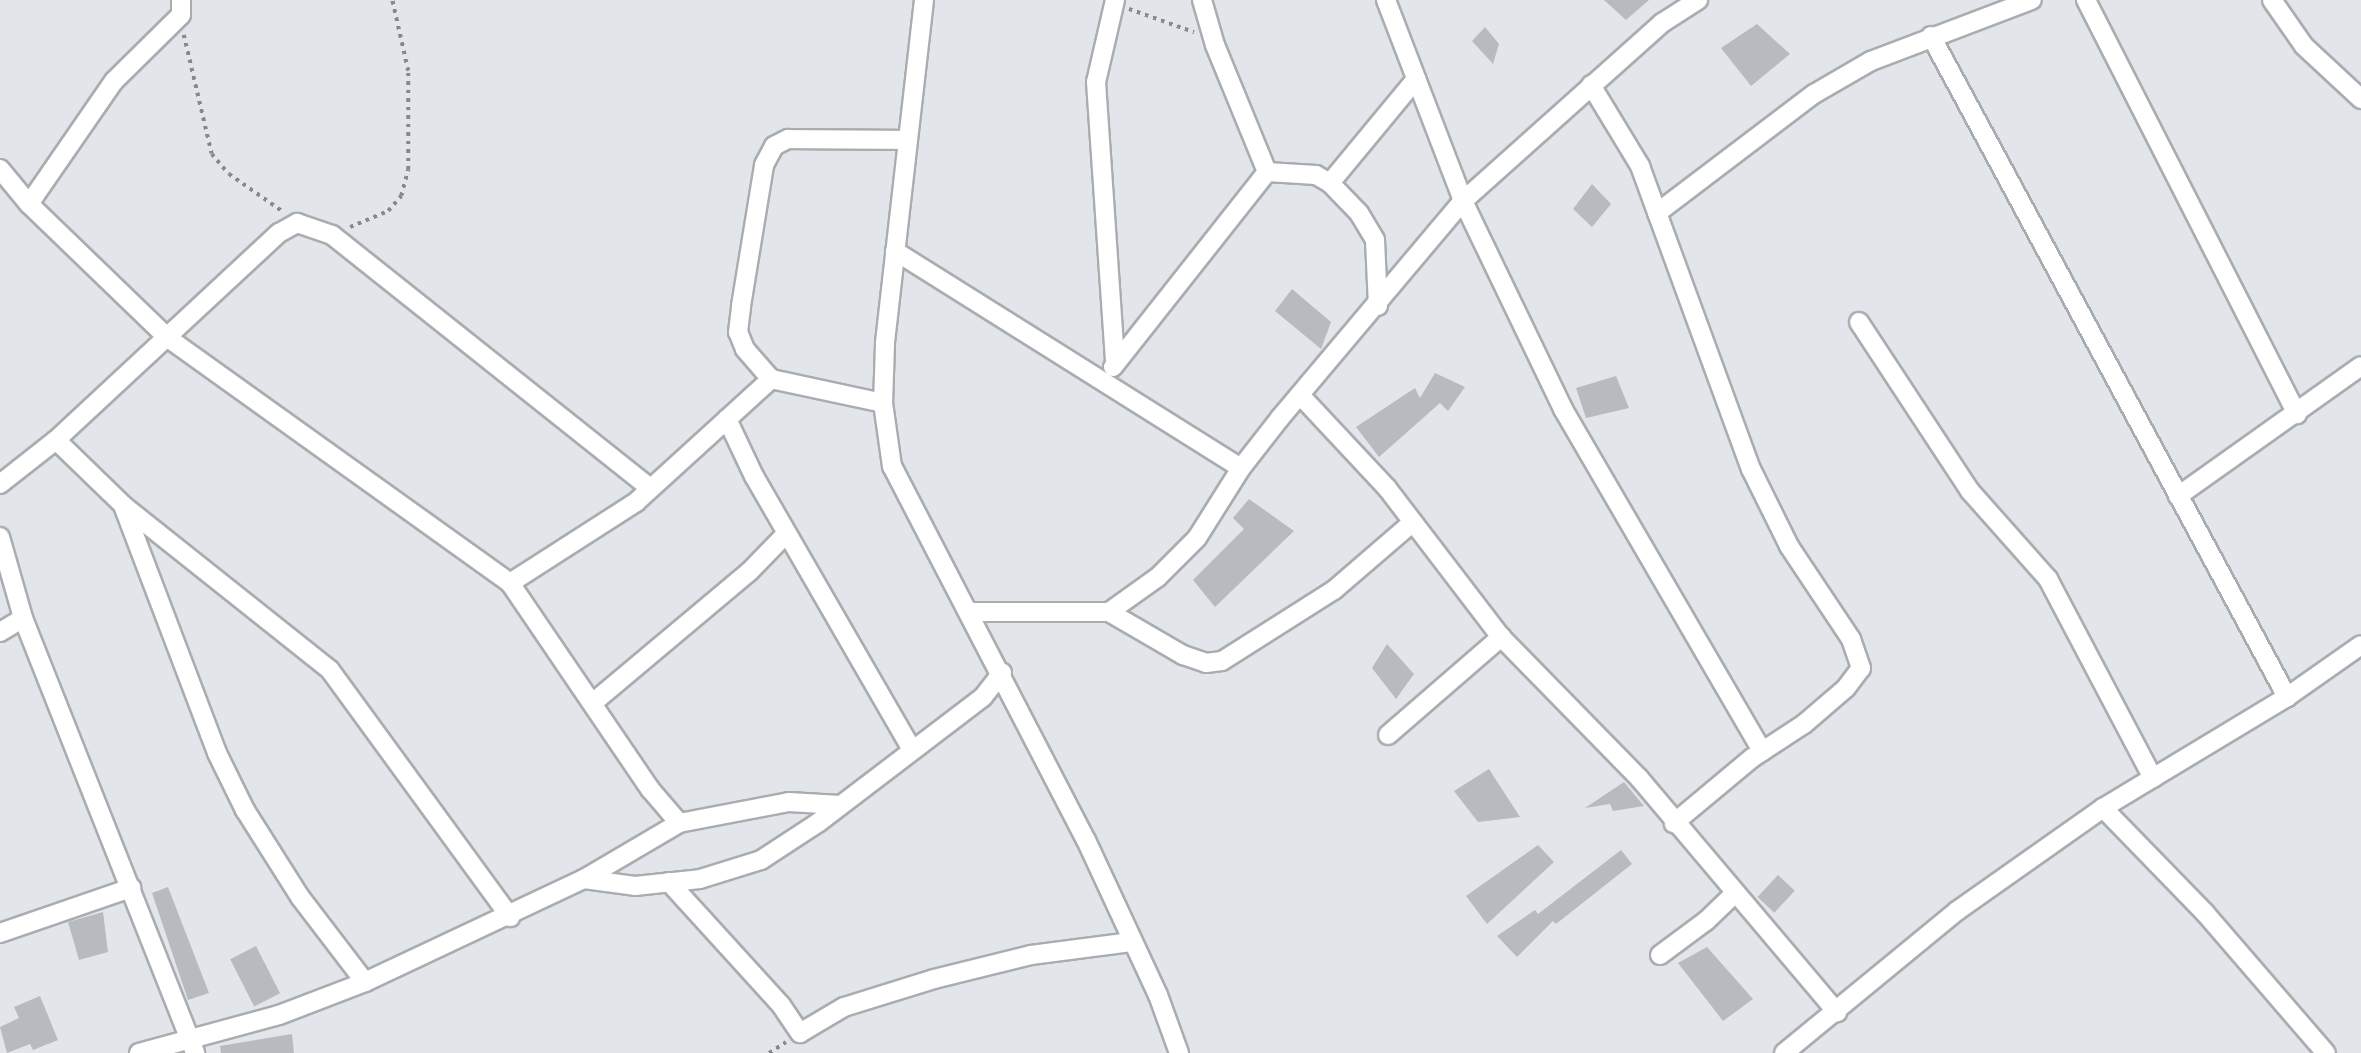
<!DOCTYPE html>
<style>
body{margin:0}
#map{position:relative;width:2361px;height:1053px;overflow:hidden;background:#e2e6eb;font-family:"Space Grotesk",sans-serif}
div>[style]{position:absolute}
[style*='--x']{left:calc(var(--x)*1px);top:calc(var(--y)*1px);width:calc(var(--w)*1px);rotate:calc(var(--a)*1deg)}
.building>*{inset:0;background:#b7bbc0;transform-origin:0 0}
.path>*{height:3.5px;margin-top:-1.75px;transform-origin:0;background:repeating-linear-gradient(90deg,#86898c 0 3.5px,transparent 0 8.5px)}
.roads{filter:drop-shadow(2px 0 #a9adb2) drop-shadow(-2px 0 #a9adb2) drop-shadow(0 2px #a9adb2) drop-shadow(0 -2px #a9adb2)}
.minor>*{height:18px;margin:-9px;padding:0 9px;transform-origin:9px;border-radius:9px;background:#fff}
span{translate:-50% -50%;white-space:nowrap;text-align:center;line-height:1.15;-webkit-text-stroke:6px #e2e6eb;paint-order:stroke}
</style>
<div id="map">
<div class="building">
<i style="clip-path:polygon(1604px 0,1649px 0,1626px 20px)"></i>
<i style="clip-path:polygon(1757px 24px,1790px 54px,1751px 86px,1721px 48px)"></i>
<i style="clip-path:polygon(1485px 27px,1499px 44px,1493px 64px,1472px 41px)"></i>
<i style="clip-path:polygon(1592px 184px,1611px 204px,1592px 227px,1573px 209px)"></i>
<i style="clip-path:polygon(1292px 289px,1331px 322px,1321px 349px,1275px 311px)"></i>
<i style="clip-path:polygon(1435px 373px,1465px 387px,1448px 411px,1440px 403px,1379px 457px,1356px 427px,1415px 388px,1420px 398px)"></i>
<i style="clip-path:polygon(1616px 376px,1629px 408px,1586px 418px,1576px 388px)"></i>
<i style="clip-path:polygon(1249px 499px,1294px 531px,1215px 607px,1193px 580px,1244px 529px,1233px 518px)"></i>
<i style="clip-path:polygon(1387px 644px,1414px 674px,1396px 699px,1372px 668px)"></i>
<i style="clip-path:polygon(1489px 769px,1520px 817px,1478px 822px,1454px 791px)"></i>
<i style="clip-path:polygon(1624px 782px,1644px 806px,1613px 811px,1610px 804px,1585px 808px)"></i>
<i style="clip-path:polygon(1538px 845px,1554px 862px,1487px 924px,1466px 896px)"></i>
<i style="clip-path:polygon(1621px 850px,1632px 864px,1556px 924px,1553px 921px,1517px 957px,1497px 936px,1535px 910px,1538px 914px)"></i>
<i style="left:1778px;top:875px;width:23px;height:30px;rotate:43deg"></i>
<i style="clip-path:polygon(168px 887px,209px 993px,188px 1000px,152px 893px)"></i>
<i style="clip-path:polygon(103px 912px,108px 952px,79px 960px,68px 922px)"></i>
<i style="left:256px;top:946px;width:53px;height:29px;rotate:63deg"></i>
<i style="clip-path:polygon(1707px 947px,1753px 999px,1723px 1021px,1678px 963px)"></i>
<i style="clip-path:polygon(40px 996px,58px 1040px,33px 1050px,30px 1044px,7px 1053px,0 1027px,19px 1018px,14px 1007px)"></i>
<i style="clip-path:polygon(292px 1034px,294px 1053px,221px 1053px,220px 1046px)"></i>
</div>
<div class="path">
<i style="--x:1129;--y:9;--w:69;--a:19.5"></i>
<i style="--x:184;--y:35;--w:122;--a:76.8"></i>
<i style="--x:212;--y:154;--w:26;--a:50"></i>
<i style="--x:229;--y:174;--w:65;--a:34.9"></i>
<i style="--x:350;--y:227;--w:41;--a:-22.8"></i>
<i style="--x:388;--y:211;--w:20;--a:-49"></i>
<i style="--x:401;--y:196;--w:27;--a:-75"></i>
<i style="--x:408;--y:170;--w:99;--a:-90"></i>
<i style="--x:408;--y:71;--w:73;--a:-102.7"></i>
<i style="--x:769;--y:1053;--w:20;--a:-33"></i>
</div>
<div class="roads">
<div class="minor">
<i style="--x:924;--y:0;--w:346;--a:96.5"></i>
<i style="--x:885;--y:344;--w:59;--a:91.9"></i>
<i style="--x:883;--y:403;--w:64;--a:81.9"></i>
<i style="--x:892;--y:466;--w:421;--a:62.6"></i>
<i style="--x:1086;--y:840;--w:171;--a:65.1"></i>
<i style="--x:1158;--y:995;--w:62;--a:70.1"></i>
<i style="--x:1115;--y:0;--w:84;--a:103"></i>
<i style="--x:1096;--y:82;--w:281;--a:86.1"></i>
<i style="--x:1202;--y:0;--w:47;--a:73.9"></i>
<i style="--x:1215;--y:45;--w:137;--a:67.7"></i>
<i style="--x:1386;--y:0;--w:215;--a:69"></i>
<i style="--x:1463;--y:201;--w:231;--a:64.3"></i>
<i style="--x:1563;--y:409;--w:396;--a:59.8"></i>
<i style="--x:2086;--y:0;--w:465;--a:63"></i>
<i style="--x:2272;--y:0;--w:56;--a:55.2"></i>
<i style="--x:2304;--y:46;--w:78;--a:42.9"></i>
<i style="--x:1931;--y:36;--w:751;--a:61.69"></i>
<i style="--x:1591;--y:85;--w:95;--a:58.8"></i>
<i style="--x:1640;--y:166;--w:323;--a:69.9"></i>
<i style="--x:1751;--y:469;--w:86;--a:63.7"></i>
<i style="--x:1789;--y:546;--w:112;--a:56.3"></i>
<i style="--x:1851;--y:639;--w:31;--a:71"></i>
<i style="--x:1861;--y:668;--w:25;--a:127"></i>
<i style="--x:1846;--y:688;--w:55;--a:139.4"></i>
<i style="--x:1804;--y:724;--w:62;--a:146.8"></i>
<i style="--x:1752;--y:758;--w:102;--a:140.2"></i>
<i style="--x:0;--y:169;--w:45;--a:50.4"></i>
<i style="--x:29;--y:204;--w:193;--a:44"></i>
<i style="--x:168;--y:338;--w:421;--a:35.6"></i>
<i style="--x:510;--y:583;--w:249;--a:55.8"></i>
<i style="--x:650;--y:789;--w:45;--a:49.5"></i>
<i style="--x:1267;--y:172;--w:49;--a:3.5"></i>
<i style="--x:1316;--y:175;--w:16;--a:30"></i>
<i style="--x:1330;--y:183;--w:42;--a:46"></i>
<i style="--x:1359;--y:213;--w:31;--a:59"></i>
<i style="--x:1375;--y:240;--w:66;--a:87.4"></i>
<i style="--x:1330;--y:183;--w:135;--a:-50.4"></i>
<i style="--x:29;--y:204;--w:150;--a:-55.4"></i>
<i style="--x:114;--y:81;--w:94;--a:-44.6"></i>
<i style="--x:181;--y:15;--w:15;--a:-90"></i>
<i style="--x:1657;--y:213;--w:197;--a:-37.2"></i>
<i style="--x:1814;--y:94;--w:66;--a:-30.1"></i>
<i style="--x:1871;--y:61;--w:172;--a:-20.8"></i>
<i style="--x:895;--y:251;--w:408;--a:32.1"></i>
<i style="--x:1859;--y:322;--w:202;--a:56.7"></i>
<i style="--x:1970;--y:491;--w:118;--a:48.4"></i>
<i style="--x:2048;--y:579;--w:225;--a:62.2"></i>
<i style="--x:1113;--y:367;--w:248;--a:-51.7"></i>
<i style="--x:1300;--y:395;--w:127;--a:46.9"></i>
<i style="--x:1387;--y:488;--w:188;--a:52.6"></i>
<i style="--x:1501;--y:637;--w:197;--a:45.6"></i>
<i style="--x:1639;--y:778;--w:307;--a:49.8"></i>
<i style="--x:883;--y:403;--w:115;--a:-167.9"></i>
<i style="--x:771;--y:379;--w:40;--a:-131"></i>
<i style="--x:745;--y:349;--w:18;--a:-112"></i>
<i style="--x:738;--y:332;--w:26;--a:-83"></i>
<i style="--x:741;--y:306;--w:143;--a:-80.7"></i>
<i style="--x:764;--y:165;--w:21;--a:-62"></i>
<i style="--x:774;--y:146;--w:16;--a:-27"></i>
<i style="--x:788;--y:139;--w:119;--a:0.5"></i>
<i style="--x:727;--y:419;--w:63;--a:64.7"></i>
<i style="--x:754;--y:476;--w:316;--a:60"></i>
<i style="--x:56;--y:440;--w:304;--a:-42.9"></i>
<i style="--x:279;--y:233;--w:21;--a:-29"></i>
<i style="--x:297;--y:223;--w:37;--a:19"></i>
<i style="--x:332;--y:235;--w:406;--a:38.5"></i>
<i style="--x:0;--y:484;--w:71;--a:-38.2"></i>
<i style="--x:56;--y:440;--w:95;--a:44.1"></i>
<i style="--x:124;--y:506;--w:263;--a:38.5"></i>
<i style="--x:330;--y:670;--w:306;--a:53.9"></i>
<i style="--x:2178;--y:496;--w:224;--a:-35.4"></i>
<i style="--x:124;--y:508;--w:262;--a:69.2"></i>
<i style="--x:217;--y:753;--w:64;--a:63.8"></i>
<i style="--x:245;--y:810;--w:103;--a:57.7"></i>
<i style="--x:300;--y:897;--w:107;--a:52.6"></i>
<i style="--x:0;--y:537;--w:84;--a:74.1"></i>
<i style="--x:23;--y:618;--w:468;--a:68.4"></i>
<i style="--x:510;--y:583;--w:150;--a:-32.7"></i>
<i style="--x:636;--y:502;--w:183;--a:-42.3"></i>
<i style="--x:969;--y:612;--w:140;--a:0"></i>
<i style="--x:1109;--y:612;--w:60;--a:-35.5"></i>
<i style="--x:1158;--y:577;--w:55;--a:-45"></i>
<i style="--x:1197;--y:538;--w:83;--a:-57.8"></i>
<i style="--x:1241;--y:468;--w:63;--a:-52"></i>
<i style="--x:1280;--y:418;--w:284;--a:-49.9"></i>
<i style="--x:1463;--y:201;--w:267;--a:-41.8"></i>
<i style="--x:1662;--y:23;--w:43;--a:-32.6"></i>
<i style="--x:1109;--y:612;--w:86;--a:30.2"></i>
<i style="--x:1183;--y:655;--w:24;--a:19"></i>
<i style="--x:1206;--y:663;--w:16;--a:-7"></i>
<i style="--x:1222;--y:661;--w:133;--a:-32.4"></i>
<i style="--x:1334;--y:590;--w:104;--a:-40.7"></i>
<i style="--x:0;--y:632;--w:27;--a:-31"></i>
<i style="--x:595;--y:701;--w:201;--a:-40"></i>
<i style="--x:749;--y:572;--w:53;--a:-45.8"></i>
<i style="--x:1388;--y:735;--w:150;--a:-40.9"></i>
<i style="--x:2103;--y:808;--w:146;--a:45.8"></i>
<i style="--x:2205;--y:913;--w:185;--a:49.2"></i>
<i style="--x:584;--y:879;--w:110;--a:-30.5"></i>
<i style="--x:679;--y:823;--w:112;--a:-10.8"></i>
<i style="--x:789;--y:802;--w:51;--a:3.4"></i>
<i style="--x:669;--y:882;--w:166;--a:47.7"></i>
<i style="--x:781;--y:1005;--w:34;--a:56"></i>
<i style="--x:800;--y:1033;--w:51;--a:-30.6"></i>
<i style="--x:844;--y:1007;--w:94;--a:-17.3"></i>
<i style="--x:934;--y:979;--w:100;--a:-13.9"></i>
<i style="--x:1031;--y:955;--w:101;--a:-7.4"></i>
<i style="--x:0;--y:933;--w:139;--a:-19"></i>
<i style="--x:1660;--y:955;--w:57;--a:-36.5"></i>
<i style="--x:1706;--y:921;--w:39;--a:-44"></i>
<i style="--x:139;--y:1053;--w:145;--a:-15.2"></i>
<i style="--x:279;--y:1015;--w:92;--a:-21"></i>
<i style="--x:365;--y:982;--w:242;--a:-25.2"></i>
<i style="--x:584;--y:879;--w:51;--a:7.8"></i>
<i style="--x:635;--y:886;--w:65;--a:-6.1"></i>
<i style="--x:700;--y:879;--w:64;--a:-17.3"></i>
<i style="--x:761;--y:860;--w:69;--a:-33.2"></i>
<i style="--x:819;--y:822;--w:206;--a:-37.3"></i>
<i style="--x:983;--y:697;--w:31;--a:-52"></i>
<i style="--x:1784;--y:1053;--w:224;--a:-39.4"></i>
<i style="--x:1957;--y:911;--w:179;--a:-35.2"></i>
<i style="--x:2103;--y:808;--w:215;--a:-31.1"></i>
<i style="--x:2287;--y:697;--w:90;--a:-35.1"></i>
</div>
</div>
</div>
